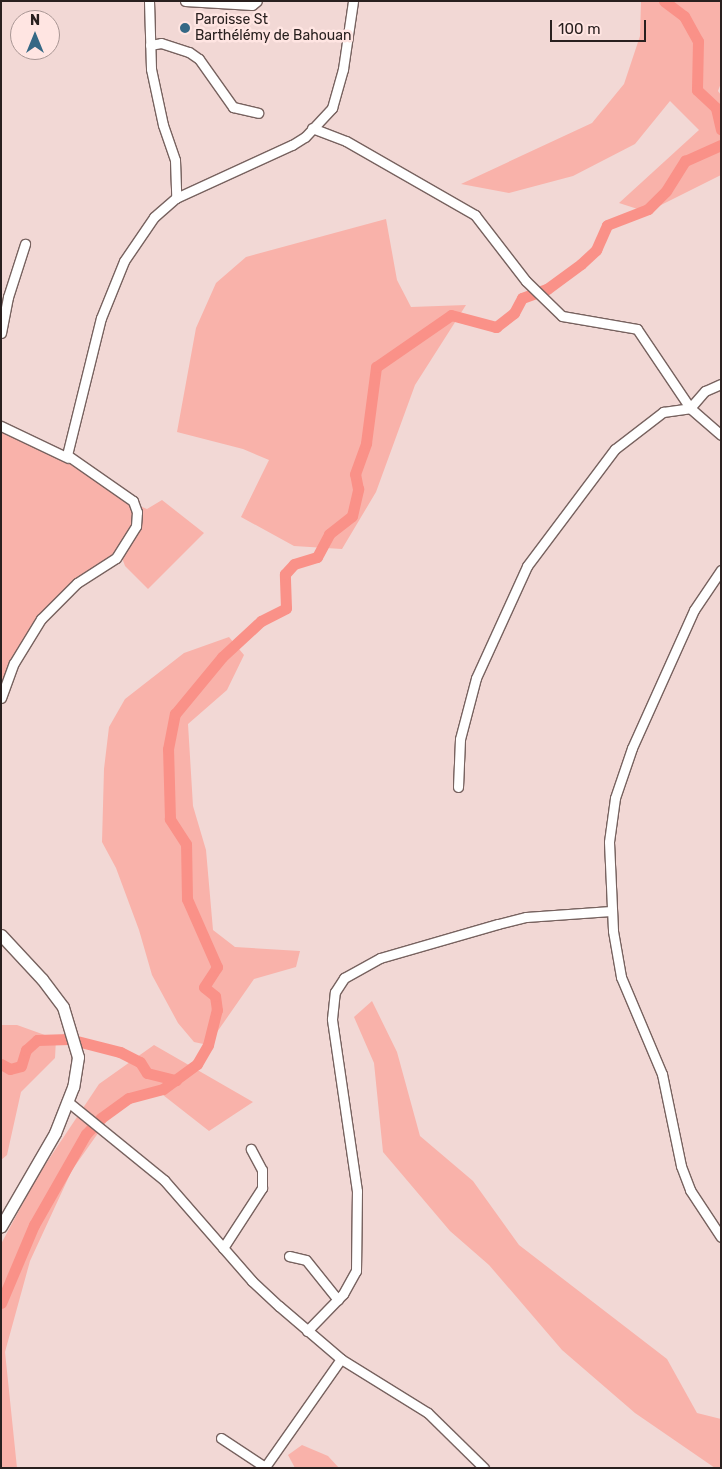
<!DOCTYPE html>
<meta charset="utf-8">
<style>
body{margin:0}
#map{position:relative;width:722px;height:1469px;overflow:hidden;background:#f2d8d5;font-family:Rubik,sans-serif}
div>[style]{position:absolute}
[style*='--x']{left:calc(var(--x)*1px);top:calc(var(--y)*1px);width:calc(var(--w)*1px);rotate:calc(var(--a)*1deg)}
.green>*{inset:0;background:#f9b2aa}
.river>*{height:11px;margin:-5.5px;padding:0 5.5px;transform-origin:5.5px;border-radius:5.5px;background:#fa9188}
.roads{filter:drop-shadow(1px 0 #77625f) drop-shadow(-1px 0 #77625f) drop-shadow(0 1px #77625f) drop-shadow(0 -1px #77625f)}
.minor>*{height:9px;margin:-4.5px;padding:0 4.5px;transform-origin:4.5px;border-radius:4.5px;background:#fff}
.major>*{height:11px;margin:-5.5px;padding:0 5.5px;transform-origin:5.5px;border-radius:5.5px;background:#fff}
.dots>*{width:14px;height:14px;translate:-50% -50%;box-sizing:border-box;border:2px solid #ffe5e2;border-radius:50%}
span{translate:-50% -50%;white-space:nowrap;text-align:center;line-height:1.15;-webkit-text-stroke:5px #ffe5e2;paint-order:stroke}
.poi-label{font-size:14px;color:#29201f}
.left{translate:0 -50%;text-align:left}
.frame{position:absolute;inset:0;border:2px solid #29201f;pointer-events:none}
.north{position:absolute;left:10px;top:10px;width:50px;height:50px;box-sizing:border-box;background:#ffe5e2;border:1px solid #a99694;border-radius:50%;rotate:0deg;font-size:14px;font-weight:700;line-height:20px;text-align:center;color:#29201f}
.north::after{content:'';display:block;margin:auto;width:18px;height:22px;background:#356885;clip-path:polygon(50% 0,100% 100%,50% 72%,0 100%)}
.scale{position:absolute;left:550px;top:20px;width:96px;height:22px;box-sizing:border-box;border:2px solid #29201f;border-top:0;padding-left:6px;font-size:15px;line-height:18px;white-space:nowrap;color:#29201f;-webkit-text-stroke:4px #ffe5e2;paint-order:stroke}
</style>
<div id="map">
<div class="green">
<i style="clip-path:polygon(641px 1px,721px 1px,721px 83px,718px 91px,721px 95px,721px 175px,647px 212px,619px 203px,699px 130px,670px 101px,635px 144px,573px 176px,509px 193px,461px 184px,592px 123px,624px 84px,640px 36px)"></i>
<i style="clip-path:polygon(386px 219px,397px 280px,411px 307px,466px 305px,415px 385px,376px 492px,342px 549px,294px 546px,241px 517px,269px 460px,243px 449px,177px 432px,196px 328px,216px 283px,246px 257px)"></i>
<i style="clip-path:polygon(1px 423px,69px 456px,75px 454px,137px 505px,147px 509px,162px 500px,204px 533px,148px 589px,125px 566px,120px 552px,62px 592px,39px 621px,1px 699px)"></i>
<i style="clip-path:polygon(229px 637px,244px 655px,227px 690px,188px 724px,193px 806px,206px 850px,213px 930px,235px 947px,300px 951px,296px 967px,254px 979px,208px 1045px,194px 1042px,178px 1023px,152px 975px,139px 930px,116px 868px,102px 842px,104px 769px,109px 727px,125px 699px,184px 653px)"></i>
<i style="clip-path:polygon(372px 1001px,397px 1052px,420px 1136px,473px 1181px,519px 1245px,667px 1359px,697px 1413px,721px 1419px,721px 1468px,715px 1468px,635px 1413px,562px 1350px,489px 1265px,450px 1231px,383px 1152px,374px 1063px,354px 1017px)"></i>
<i style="clip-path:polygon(1px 1025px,17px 1025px,56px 1039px,55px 1058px,21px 1092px,7px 1155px,1px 1160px)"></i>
<i style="clip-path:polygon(154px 1045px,253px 1102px,209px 1131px,163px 1095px,120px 1102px,72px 1170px,30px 1261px,5px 1352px,17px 1468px,1px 1468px,1px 1244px,37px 1177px,99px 1084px)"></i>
<i style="clip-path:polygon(302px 1445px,328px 1456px,339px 1468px,295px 1468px,288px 1455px)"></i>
</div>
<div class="river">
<i style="--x:664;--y:1;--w:25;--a:37"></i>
<i style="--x:684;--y:16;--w:29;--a:61"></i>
<i style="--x:698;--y:41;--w:49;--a:91.2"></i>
<i style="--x:697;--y:90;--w:26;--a:43"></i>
<i style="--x:716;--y:108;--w:22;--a:77"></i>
<i style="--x:1;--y:1064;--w:10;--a:29"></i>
<i style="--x:10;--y:1069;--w:11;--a:-15"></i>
<i style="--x:21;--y:1066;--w:17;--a:-73"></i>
<i style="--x:26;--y:1050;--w:15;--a:-42"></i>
<i style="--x:37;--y:1040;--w:32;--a:-2"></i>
<i style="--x:69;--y:1039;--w:53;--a:14.3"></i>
<i style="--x:120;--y:1052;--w:22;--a:27"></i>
<i style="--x:140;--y:1062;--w:13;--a:58"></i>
<i style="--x:147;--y:1073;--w:30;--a:14"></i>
<i style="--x:1;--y:1303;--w:85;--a:-67.1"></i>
<i style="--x:34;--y:1225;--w:105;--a:-60.3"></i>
<i style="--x:86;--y:1134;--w:22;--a:-47"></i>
<i style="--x:101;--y:1118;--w:34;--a:-36"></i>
<i style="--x:129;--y:1098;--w:35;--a:-15"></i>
<i style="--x:163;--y:1089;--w:42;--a:-36.3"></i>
<i style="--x:197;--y:1064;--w:22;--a:-60"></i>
<i style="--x:208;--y:1045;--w:36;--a:-76"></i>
<i style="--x:217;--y:1010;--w:14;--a:-98"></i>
<i style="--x:215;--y:996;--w:14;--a:-141"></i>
<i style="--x:204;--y:987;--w:24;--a:-57"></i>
<i style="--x:217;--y:967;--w:74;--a:-113.8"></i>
<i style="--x:187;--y:899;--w:55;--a:-91"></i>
<i style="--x:186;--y:844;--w:30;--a:-123"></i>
<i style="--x:170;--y:819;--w:70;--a:-91.6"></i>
<i style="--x:168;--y:749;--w:36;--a:-79"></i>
<i style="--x:175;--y:714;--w:74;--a:-50.5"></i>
<i style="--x:222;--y:657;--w:53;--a:-42.7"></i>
<i style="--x:261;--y:621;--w:28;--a:-27"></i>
<i style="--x:286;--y:608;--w:34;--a:-92"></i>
<i style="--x:285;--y:574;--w:13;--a:-48"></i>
<i style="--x:294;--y:564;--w:24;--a:-17"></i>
<i style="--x:317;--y:557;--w:26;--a:-62"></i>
<i style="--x:329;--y:534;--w:29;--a:-38"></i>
<i style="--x:352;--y:516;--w:28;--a:-77"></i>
<i style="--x:358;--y:489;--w:15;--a:-101"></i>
<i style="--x:355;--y:474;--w:33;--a:-70"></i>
<i style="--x:366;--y:443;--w:77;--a:-82.5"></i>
<i style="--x:376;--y:367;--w:91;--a:-34.7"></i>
<i style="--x:451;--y:315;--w:47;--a:14.9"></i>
<i style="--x:496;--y:327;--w:23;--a:-38"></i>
<i style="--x:514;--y:313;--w:17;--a:-62"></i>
<i style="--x:522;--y:298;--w:27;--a:-20"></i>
<i style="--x:547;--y:289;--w:42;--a:-36.3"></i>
<i style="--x:581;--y:264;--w:21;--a:-43"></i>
<i style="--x:596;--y:250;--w:27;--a:-66"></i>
<i style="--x:607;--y:225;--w:44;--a:-21.3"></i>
<i style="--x:648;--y:209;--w:25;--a:-45"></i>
<i style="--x:666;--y:191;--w:36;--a:-58"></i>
<i style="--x:685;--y:161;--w:39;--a:-24"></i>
</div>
<div class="roads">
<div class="minor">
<i style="--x:149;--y:1;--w:68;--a:88.3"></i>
<i style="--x:151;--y:69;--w:57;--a:77.9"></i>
<i style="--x:163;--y:125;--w:37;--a:71"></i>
<i style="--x:175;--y:160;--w:38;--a:88"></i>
<i style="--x:185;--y:1;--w:67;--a:3.4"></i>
<i style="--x:252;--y:5;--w:6;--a:-39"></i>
<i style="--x:150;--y:45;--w:11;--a:-10"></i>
<i style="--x:161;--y:43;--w:29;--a:18"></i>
<i style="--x:189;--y:52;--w:12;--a:35"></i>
<i style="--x:199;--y:59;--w:59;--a:54.7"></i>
<i style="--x:233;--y:107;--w:26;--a:13"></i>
<i style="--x:312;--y:128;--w:36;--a:21"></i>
<i style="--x:346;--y:141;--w:149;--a:29.8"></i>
<i style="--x:475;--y:215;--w:83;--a:52.3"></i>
<i style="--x:526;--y:281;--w:50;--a:44.2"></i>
<i style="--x:562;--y:316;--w:76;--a:9.8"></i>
<i style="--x:637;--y:329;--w:95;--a:56.1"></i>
<i style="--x:690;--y:408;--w:41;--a:41.1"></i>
<i style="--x:1;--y:333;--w:37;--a:-79"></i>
<i style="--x:8;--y:297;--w:56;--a:-72.2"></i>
<i style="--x:1;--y:426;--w:74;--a:25.5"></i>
<i style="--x:721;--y:570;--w:48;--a:124"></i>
<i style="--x:694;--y:610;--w:151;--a:114.2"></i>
<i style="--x:632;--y:748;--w:53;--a:108.8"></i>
<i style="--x:615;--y:798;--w:44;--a:97.8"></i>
<i style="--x:609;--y:842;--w:89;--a:87.4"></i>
<i style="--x:613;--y:931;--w:47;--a:80.1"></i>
<i style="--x:621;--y:977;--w:105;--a:67.1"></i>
<i style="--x:662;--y:1074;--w:94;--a:78.3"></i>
<i style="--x:681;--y:1166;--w:26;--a:69"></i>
<i style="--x:690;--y:1190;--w:56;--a:56.6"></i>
<i style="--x:1;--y:698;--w:37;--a:-70"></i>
<i style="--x:14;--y:663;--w:52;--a:-58.5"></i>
<i style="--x:41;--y:619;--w:51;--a:-45"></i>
<i style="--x:77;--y:583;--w:46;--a:-32.7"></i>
<i style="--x:116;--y:558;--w:38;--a:-58"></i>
<i style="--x:136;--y:526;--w:14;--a:-86"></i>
<i style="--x:137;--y:512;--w:12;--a:-110"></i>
<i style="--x:133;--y:501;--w:80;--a:-145.1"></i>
<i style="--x:67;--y:455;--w:141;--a:-76.1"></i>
<i style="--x:101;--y:318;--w:61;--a:-68"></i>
<i style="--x:124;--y:261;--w:53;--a:-55.7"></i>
<i style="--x:154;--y:217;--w:29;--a:-41"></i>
<i style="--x:176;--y:198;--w:128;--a:-24.6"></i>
<i style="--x:292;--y:145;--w:15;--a:-32"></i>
<i style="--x:305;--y:137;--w:40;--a:-47"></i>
<i style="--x:332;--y:108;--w:41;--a:-74.2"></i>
<i style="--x:343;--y:69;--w:69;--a:-81.6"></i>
<i style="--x:458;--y:787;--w:48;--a:-87.6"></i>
<i style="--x:460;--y:739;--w:63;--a:-75.3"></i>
<i style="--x:476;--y:678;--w:123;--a:-65.5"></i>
<i style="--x:527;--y:566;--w:146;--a:-53.1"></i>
<i style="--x:615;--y:449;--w:61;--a:-37.6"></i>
<i style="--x:663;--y:412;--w:27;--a:-8"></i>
<i style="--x:690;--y:408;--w:23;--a:-49"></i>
<i style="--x:705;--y:391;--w:17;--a:-24"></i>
<i style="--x:67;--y:1101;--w:125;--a:39.2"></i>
<i style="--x:164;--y:1180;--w:134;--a:48.9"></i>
<i style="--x:252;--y:1281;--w:37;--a:43"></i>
<i style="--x:279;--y:1306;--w:82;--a:40.5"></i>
<i style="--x:341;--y:1359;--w:102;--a:31.8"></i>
<i style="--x:428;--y:1413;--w:78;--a:44.5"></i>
<i style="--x:223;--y:1248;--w:72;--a:-57"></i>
<i style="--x:262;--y:1188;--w:18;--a:-90"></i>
<i style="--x:262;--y:1170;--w:24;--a:-118"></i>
<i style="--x:289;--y:1256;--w:17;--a:13"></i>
<i style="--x:306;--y:1260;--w:51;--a:51.3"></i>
<i style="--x:307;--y:1331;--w:52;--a:-45.8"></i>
<i style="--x:343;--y:1294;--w:26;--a:-61"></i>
<i style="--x:356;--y:1271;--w:80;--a:-89.3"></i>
<i style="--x:357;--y:1191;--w:174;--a:-98.3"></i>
<i style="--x:332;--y:1019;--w:27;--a:-84"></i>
<i style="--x:335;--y:992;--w:17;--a:-57"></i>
<i style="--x:344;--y:978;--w:41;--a:-29.1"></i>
<i style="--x:380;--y:958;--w:123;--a:-16.1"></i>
<i style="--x:498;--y:924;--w:29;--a:-14"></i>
<i style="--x:526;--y:917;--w:85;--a:-4"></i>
<i style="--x:221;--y:1438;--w:53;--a:33.4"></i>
<i style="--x:265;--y:1467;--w:132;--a:-54.9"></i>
</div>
<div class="major">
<i style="--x:1;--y:935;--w:60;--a:47"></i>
<i style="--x:42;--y:979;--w:35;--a:53"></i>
<i style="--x:63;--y:1007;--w:52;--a:73.3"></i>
<i style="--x:78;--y:1057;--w:30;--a:99"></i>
<i style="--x:73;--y:1087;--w:49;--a:111.4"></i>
<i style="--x:55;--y:1133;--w:108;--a:120.1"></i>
</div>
</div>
<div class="dots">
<i style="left:185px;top:28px;background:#356885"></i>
</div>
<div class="poi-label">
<span class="left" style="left:195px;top:28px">Paroisse St<br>Barthélémy de Bahouan</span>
</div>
<div class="frame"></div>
<div class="north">N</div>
<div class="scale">100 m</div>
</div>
